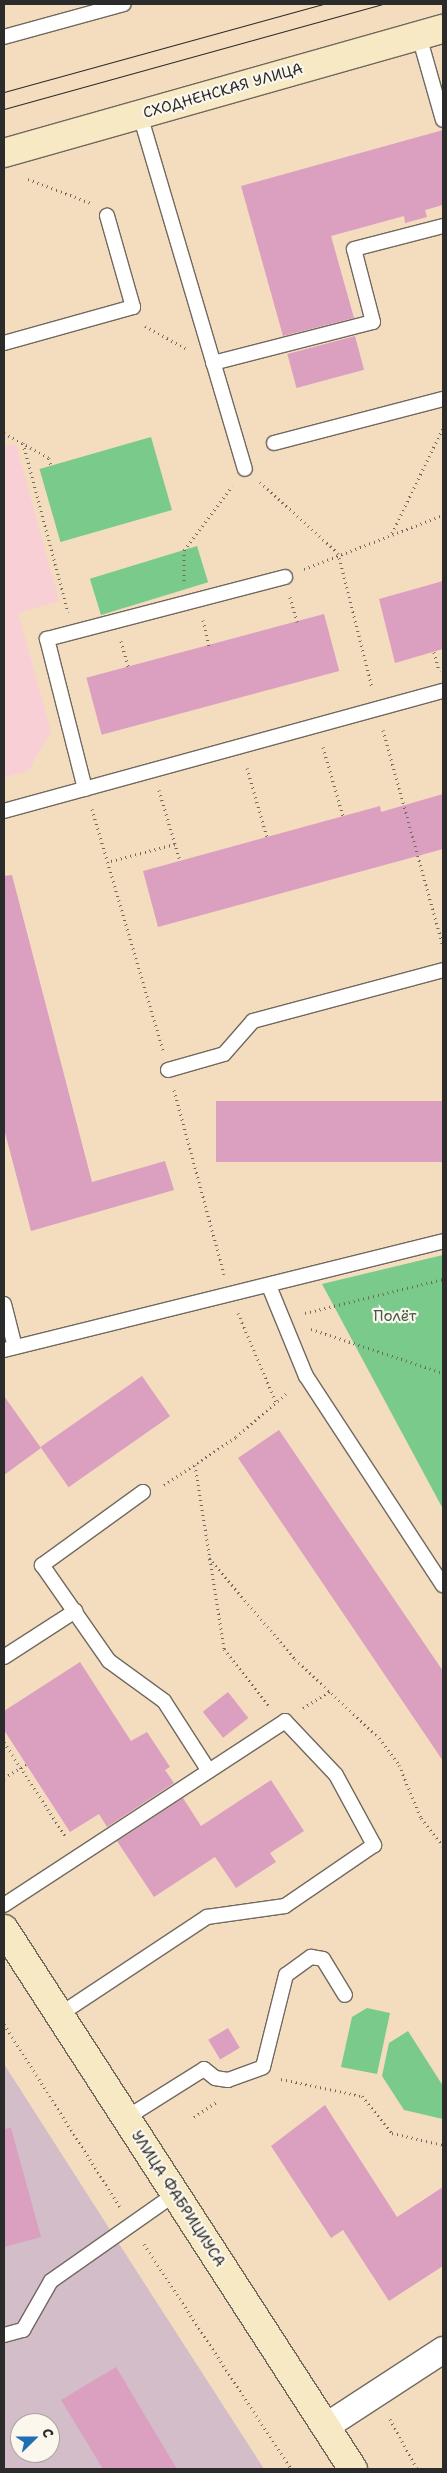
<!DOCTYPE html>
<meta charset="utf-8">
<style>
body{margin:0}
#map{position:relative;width:447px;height:2473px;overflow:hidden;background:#f4dcbe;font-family:"Shantell Sans",sans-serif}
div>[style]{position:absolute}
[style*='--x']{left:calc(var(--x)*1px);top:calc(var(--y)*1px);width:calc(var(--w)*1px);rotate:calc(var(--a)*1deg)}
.built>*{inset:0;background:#f7cfd4}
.industrial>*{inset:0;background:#d2bdc8}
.green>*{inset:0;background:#79ca8b;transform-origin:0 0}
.building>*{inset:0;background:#dba0c0;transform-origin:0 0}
.path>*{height:3px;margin-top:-1.5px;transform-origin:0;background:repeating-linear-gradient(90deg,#71695e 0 1px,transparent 0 5px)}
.roads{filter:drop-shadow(1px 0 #71695e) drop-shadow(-1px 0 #71695e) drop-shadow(0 1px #71695e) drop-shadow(0 -1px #71695e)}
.lane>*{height:14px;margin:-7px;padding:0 7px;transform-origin:7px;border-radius:7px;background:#fff}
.street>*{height:26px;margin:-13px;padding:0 13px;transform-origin:13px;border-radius:13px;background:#fff}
.secondary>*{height:28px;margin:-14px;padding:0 14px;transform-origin:14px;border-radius:14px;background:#f7e9c3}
.tram>*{height:1px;margin:-0.5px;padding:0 0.5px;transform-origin:0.5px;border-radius:0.5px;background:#2b2b2b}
span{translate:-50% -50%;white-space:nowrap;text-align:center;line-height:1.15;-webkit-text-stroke:4.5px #fbf7ec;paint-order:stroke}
.street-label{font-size:15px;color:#2b2b2b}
.park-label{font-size:15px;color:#425b48}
.frame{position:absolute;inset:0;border:5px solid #2b2b2b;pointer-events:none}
.north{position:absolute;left:10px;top:2413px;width:50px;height:50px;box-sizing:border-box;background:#fbf7ec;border:1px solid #a8a59f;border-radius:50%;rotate:68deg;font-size:14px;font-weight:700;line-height:20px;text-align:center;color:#2b2b2b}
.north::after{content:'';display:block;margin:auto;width:18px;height:22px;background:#1f6fb2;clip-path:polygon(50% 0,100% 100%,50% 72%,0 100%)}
</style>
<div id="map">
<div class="built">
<i style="clip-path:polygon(16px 444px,59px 601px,18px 613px,51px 731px,28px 771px,4px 777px,4px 447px)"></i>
</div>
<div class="industrial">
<i style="clip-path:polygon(evenodd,4px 2064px,114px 2236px,264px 2469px,4px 2469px,4px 2064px,20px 2423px,50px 2423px,50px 2453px,20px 2453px,20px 2423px)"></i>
</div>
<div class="green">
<i style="left:151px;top:437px;width:76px;height:116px;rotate:74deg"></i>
<i style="left:197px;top:546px;width:38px;height:112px;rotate:73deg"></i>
<i style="clip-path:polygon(443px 1255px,443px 1509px,322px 1284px)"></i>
<i style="clip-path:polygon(367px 2008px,390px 2013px,377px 2074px,341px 2067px,352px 2017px)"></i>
<i style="clip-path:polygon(408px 2031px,443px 2086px,443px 2119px,404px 2110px,382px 2076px,389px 2043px)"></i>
</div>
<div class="building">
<i style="clip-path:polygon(443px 130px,443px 205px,425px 210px,427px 217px,405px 223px,404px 216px,331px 236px,354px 318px,283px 336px,241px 186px)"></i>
<i style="left:355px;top:336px;width:35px;height:70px;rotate:75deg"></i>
<i style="clip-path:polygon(443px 581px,443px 649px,395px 663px,379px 599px)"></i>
<i style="left:324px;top:614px;width:59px;height:246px;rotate:75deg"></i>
<i style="clip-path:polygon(443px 794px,443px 849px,158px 927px,143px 871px,380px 806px,381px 812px)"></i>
<i style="clip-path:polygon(12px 875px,92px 1182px,165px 1161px,174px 1190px,31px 1231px,4px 1129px,4px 876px)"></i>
<i style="left:443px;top:1101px;width:61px;height:227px;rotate:90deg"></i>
<i style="left:142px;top:1376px;width:49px;height:124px;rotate:55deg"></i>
<i style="clip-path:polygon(4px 1396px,41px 1448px,4px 1475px)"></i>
<i style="clip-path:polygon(279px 1430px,443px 1671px,443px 1761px,238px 1458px)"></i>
<i style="clip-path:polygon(80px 1662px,131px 1741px,147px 1732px,170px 1767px,165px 1770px,174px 1783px,107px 1827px,99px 1814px,70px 1832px,4px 1730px,4px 1711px)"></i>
<i style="left:228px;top:1692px;width:33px;height:32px;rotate:52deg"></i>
<i style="clip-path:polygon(271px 1780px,304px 1831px,270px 1853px,276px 1862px,236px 1888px,215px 1857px,154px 1897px,117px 1841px,183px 1798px,201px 1826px)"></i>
<i style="left:228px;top:2028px;width:23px;height:23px;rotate:59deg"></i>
<i style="clip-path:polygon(325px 2105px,397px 2217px,443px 2187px,443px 2266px,389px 2301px,343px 2230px,331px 2238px,271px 2146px)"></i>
<i style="clip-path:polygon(11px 2128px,41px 2237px,4px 2247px,4px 2129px)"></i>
<i style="clip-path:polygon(116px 2367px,177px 2469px,103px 2469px,61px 2400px)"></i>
</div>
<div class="path">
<i style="--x:28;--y:179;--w:67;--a:20.9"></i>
<i style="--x:145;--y:326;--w:46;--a:28.8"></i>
<i style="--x:4;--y:433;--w:51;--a:29.1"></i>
<i style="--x:49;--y:458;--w:8;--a:76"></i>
<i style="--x:23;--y:443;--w:175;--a:75.1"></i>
<i style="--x:260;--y:482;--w:105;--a:42.3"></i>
<i style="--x:338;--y:553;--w:138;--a:75.8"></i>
<i style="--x:392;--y:533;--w:117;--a:-64.1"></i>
<i style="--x:304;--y:569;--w:149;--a:-21.2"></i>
<i style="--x:184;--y:581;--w:31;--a:-90"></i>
<i style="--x:184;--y:550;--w:80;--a:-53.1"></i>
<i style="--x:290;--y:597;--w:26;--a:74"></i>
<i style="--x:203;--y:620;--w:27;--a:77"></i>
<i style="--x:121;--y:641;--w:29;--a:74"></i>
<i style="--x:434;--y:652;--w:20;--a:75"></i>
<i style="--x:383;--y:730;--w:224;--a:74.5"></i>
<i style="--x:323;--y:747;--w:72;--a:73.8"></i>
<i style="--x:247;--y:768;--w:72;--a:73.8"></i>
<i style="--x:159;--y:790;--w:74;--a:73.5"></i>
<i style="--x:92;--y:809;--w:251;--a:73.6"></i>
<i style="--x:111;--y:861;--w:66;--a:-14.9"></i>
<i style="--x:174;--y:1090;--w:191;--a:74.8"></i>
<i style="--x:238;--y:1313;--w:97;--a:66.9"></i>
<i style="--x:305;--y:1313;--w:142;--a:-13.8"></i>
<i style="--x:311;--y:1329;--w:139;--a:18.4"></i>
<i style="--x:195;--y:1465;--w:186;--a:81"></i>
<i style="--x:224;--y:1649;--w:73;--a:51.7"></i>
<i style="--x:164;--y:1485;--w:87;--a:-33.7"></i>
<i style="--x:236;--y:1437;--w:70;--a:-41"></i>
<i style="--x:209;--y:1558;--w:133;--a:49.6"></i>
<i style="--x:295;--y:1659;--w:115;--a:43.2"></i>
<i style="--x:379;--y:1738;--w:34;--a:53"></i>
<i style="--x:399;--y:1765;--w:57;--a:67.5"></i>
<i style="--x:421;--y:1818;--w:36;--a:52"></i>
<i style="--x:303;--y:1708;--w:32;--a:-32"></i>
<i style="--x:4;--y:1742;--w:113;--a:56.9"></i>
<i style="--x:4;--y:1778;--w:26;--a:-32"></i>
<i style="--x:4;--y:2024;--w:217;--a:57.6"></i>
<i style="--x:281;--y:2079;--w:83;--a:11.9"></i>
<i style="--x:362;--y:2096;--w:48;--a:51"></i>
<i style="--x:392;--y:2133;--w:52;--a:13.2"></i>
<i style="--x:194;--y:2117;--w:27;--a:-34"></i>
<i style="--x:144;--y:2244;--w:269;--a:56.8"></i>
<i style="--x:390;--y:2419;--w:57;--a:61.6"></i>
</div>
<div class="roads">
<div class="lane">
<i style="--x:419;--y:36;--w:87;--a:74.1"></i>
<i style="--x:4;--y:37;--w:124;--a:-15.4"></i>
<i style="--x:140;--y:115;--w:369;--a:73.5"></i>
<i style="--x:4;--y:343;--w:134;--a:-15.6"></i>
<i style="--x:133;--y:307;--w:95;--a:-105.9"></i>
<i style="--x:213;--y:363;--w:165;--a:-14.4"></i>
<i style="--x:373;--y:322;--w:75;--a:-104.6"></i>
<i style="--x:354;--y:249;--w:92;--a:-14.5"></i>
<i style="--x:274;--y:443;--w:175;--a:-14.6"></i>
<i style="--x:85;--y:789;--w:155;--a:-104.2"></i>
<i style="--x:47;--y:639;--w:246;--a:-14.6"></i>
<i style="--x:4;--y:811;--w:455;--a:-15.3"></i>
<i style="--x:168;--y:1070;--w:58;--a:-15.9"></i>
<i style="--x:224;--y:1054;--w:44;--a:-48.7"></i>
<i style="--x:253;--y:1021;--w:197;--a:-15"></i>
<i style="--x:269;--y:1286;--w:97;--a:67.7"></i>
<i style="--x:306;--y:1376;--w:250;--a:56.8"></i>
<i style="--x:4;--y:1304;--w:44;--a:75.7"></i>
<i style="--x:4;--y:1350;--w:452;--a:-13.9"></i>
<i style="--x:143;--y:1492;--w:125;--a:144.1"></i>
<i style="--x:42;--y:1565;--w:117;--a:55.1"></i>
<i style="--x:109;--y:1661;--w:68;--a:36"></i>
<i style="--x:164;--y:1701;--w:83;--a:57.3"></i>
<i style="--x:4;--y:1657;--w:85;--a:-32.9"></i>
<i style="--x:4;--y:1905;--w:336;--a:-33.2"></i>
<i style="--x:285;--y:1721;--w:74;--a:46.6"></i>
<i style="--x:336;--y:1775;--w:80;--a:61.5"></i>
<i style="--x:374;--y:1845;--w:108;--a:145.6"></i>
<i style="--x:285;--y:1906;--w:79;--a:172"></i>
<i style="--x:207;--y:1917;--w:178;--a:146.5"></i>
<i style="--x:126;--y:2118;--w:92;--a:-32.1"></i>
<i style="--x:204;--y:2069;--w:14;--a:39"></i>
<i style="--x:215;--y:2078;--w:13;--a:9"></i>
<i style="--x:228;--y:2080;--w:37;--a:-20"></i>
<i style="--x:263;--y:2067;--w:95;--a:-76"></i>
<i style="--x:286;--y:1975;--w:31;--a:-36"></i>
<i style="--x:311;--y:1957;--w:12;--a:9"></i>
<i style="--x:323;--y:1959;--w:42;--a:58.6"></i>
<i style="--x:4;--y:2335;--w:20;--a:-15"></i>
<i style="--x:23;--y:2330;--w:56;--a:-60.3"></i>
<i style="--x:51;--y:2281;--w:151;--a:-35.1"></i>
</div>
<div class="street">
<i style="--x:325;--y:2427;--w:141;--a:-33.1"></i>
</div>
<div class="secondary">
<i style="--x:4;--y:153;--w:456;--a:-15.8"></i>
<i style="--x:4;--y:1929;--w:643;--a:57.13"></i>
</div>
</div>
<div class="tram">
<i style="--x:4;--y:92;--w:331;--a:-15.4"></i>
<i style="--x:4;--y:109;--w:392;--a:-15.5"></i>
</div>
<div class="street-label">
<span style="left:223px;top:91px;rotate:-16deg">СХОДНЕНСКАЯ УЛИЦА</span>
<span style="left:178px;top:2199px;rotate:57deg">УЛИЦА ФАБРИЦИУСА</span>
</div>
<div class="park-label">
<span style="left:395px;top:1317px">Полёт</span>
</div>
<div class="frame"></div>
<div class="north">С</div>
</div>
